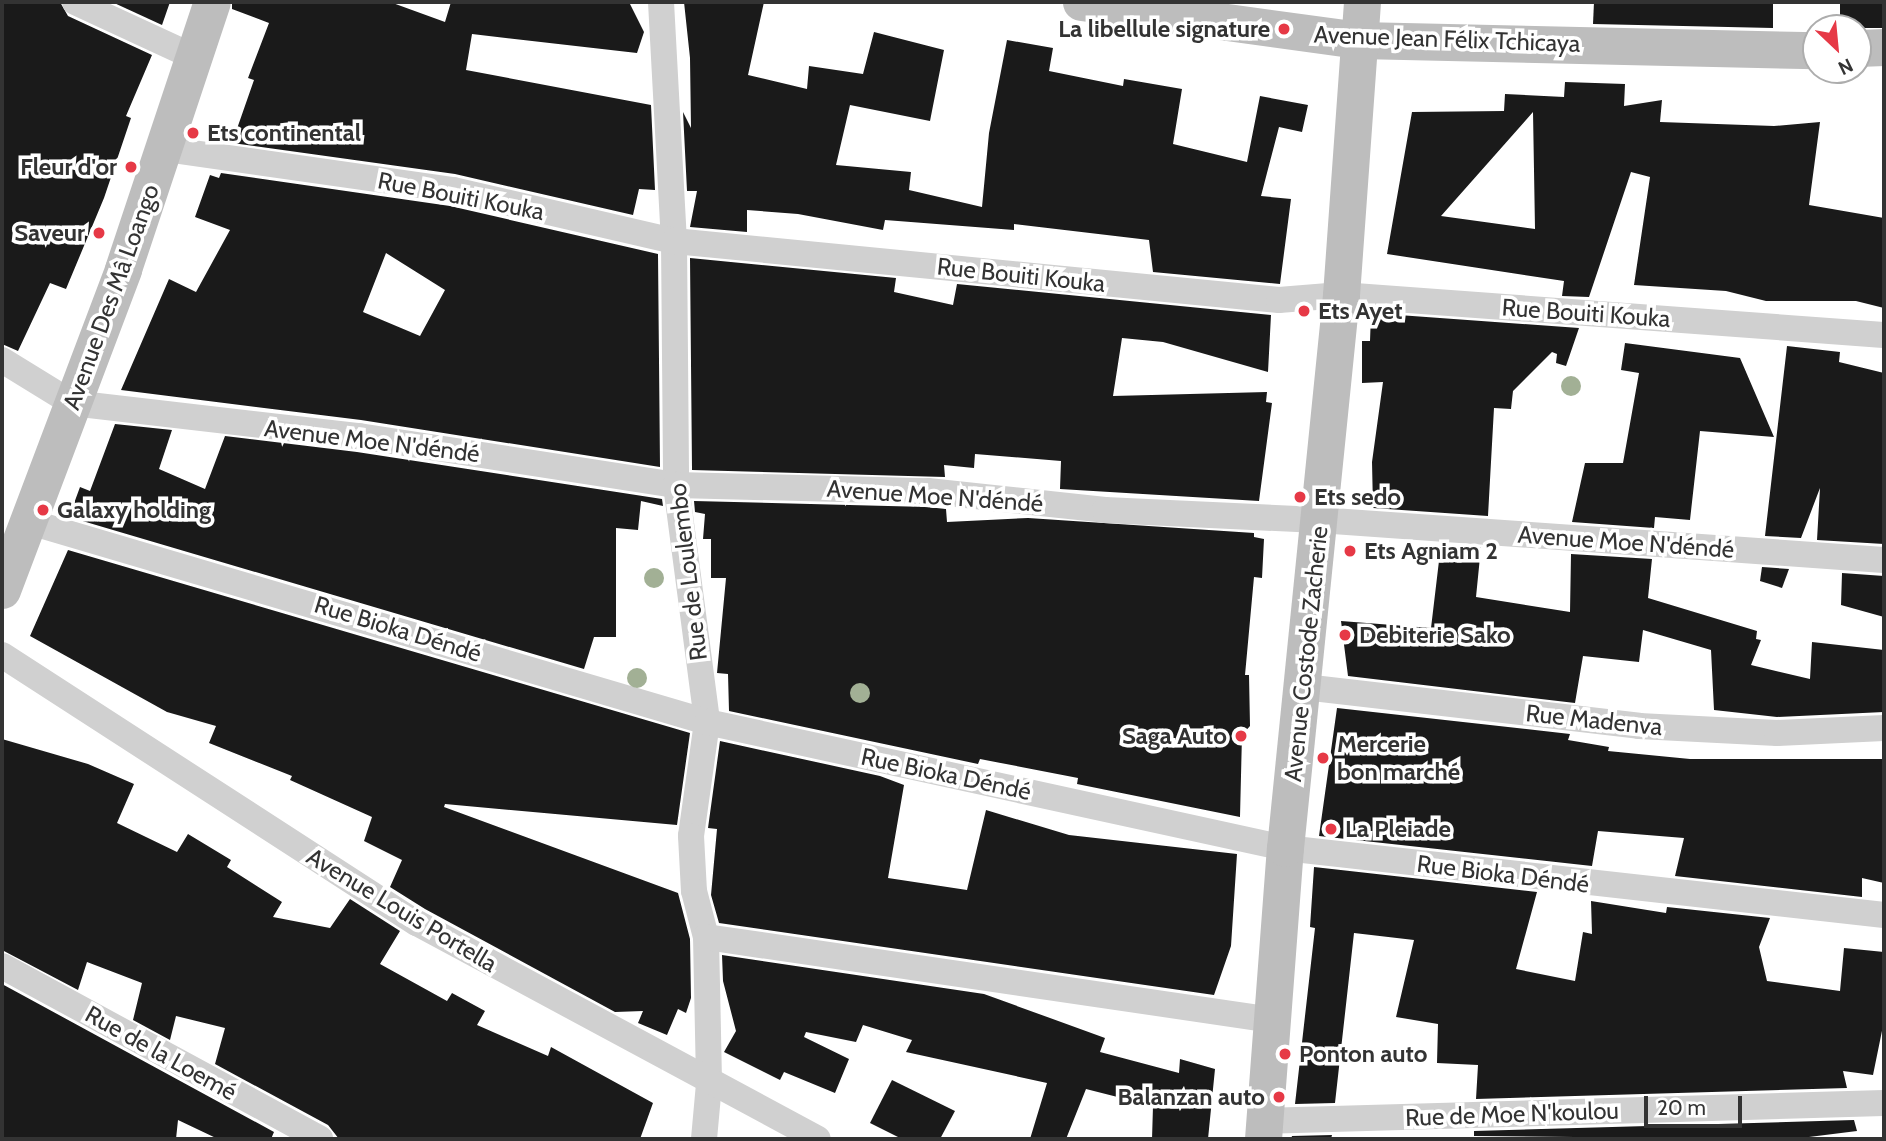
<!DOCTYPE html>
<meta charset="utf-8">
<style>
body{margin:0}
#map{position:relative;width:1886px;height:1141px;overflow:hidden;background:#fff;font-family:Cabin,sans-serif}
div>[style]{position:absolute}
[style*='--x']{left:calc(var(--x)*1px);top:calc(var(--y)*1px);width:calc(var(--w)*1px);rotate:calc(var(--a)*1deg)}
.building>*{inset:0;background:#1a1a1a;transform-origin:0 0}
.street>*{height:26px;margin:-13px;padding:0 13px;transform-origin:13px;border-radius:13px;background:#d0d0d0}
.secondary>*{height:37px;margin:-18.5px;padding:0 18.5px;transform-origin:18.5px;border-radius:18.5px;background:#bdbdbd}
.trees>*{width:20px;height:20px;margin:-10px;border-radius:50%;background:#a2b095}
.dots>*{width:19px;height:19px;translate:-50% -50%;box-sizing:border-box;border:4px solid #fff;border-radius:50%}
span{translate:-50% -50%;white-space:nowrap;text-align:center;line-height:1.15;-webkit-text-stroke:7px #fff;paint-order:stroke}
.poi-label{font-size:24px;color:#333;font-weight:700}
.right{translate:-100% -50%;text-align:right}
.left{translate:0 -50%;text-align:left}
.street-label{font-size:24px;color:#333}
.frame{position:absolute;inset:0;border:4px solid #333;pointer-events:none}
.north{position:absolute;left:1802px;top:14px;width:70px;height:70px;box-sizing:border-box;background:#fff;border:2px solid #adadad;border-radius:50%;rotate:154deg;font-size:19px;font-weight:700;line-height:28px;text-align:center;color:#333}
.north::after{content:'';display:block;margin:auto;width:24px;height:32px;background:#e63946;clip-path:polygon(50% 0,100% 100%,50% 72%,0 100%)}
.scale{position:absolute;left:1644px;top:1096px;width:98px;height:32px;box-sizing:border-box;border:4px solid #333;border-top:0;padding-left:9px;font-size:21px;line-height:24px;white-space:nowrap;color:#333;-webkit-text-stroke:5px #fff;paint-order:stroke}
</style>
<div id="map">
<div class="building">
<i style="clip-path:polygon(2px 2px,60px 2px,68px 16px,152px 55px,126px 116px,131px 118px,104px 198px,66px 289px,50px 283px,18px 351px,2px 344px)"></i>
<i style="clip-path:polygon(112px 2px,170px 2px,162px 25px)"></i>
<i style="clip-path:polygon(232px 2px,390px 2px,445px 22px,451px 2px,629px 2px,644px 32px,637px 53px,472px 34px,466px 70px,651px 105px,655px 190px,639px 189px,633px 215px,455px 174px,232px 143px,254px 80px,248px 78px,269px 23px,232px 9px)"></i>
<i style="clip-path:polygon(684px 2px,764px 2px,748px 75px,807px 89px,809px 66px,863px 74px,874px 32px,944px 50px,930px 121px,850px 105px,836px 165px,911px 172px,909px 190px,982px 207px,989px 133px,1007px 40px,1053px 48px,1049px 71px,1123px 86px,1124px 79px,1182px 89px,1173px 144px,1247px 162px,1260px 96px,1308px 105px,1302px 132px,1279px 127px,1261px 196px,1291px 199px,1280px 284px,1153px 272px,1149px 240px,1014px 224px,1014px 230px,885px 220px,883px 230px,798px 214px,747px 210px,747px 232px,690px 227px,697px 191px,687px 191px,683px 112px,691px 128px,690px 58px)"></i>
<i style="clip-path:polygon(1594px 2px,1773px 2px,1773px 28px,1593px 24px)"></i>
<i style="left:1840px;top:2px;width:44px;height:26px"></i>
<i style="clip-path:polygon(evenodd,1565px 82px,1625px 84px,1624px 106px,1662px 100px,1660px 122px,1774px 126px,1820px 122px,1809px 205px,1884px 218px,1884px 308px,1856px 301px,1766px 301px,1726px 291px,1634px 285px,1650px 177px,1631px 172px,1589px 297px,1562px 296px,1564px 281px,1387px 254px,1412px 112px,1504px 111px,1505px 94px,1564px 97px,1565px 82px,1533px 112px,1535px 229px,1441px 216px,1533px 112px)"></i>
<i style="clip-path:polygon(evenodd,221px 173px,450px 206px,658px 254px,660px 467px,361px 420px,121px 390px,169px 279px,196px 292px,230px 230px,195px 217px,210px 175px,219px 178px,221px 173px,386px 253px,445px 290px,420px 336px,363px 312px,386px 253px)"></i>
<i style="clip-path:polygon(690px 258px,896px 278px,894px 292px,953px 305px,957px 284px,1271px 315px,1268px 372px,1163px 342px,1122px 338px,1113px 396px,1267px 392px,1266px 402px,1272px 403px,1259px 501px,1060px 489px,1061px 461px,975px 454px,974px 468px,944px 465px,945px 477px,692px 470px)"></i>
<i style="clip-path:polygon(1371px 313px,1579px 328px,1566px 366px,1556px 363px,1557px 354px,1552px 352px,1513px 391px,1511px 409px,1494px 408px,1488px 516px,1373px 508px,1372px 462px,1383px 382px,1362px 383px,1362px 341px,1370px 341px)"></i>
<i style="clip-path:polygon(1625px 343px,1740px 358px,1774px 437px,1700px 431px,1690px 520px,1655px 517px,1654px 528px,1572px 522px,1585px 463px,1623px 463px,1639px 373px,1621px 370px)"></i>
<i style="clip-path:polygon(1787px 346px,1840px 352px,1839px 362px,1884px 373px,1884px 544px,1817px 540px,1820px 488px,1801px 538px,1765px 536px)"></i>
<i style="clip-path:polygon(115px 424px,172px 430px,159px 469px,205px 489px,225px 436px,357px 452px,662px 499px,663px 506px,641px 501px,638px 530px,616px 528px,616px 637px,594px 637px,584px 669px,69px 517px,80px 487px,90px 491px)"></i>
<i style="clip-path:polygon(694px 501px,927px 507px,946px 509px,947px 522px,1028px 518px,1254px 533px,1254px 537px,1264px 539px,1262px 578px,1254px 577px,1245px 675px,1249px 675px,1250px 726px,1242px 735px,1240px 817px,1077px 784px,1078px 778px,980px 759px,978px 764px,729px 711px,728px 674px,717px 673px,726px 578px,711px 578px,711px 539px,703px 539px,705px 514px,695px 512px)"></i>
<i style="clip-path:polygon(1441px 544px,1481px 547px,1476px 597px,1570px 612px,1571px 554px,1652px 559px,1648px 598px,1757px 631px,1756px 639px,1761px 640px,1751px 665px,1810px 679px,1812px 642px,1884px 650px,1884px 712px,1777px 717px,1714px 710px,1711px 650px,1643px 630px,1639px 662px,1583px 656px,1575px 703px,1348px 676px,1341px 621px,1431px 628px)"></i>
<i style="clip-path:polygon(68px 550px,690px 733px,677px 825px,445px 804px,444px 807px,678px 893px,690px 939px,691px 998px,686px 1013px,678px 1009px,667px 1035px,638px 1023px,643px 1011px,615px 1012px,425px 909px,390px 887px,402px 860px,364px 841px,372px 817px,290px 780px,292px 776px,209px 743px,216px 726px,167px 712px,30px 636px)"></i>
<i style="clip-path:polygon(1762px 567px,1789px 569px,1782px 588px,1760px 581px)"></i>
<i style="clip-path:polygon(1842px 573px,1884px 576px,1884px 617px,1841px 605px)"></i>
<i style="clip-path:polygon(1337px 708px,1570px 734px,1568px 740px,1609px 747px,1608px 751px,1690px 759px,1884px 759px,1884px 883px,1862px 878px,1862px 897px,1675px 876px,1684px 838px,1598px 831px,1592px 866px,1319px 836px)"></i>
<i style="clip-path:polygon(2px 739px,88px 764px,134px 784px,117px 823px,177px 852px,188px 834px,231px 860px,227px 867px,282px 902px,273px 917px,330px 928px,350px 899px,400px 931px,380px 964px,447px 1001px,452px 993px,485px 1011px,477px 1025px,548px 1056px,551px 1047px,653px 1103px,640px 1139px,339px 1139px,328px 1125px,215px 1064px,225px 1028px,176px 1016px,170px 1040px,133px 1020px,142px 983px,87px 962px,78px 990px,2px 950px)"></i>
<i style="clip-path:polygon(720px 741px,880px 776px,904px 785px,888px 878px,967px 890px,986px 810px,1069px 835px,1237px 854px,1231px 946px,1214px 995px,719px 923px,711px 895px,717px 829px,708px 828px)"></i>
<i style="clip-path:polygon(1314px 867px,1537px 892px,1516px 969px,1575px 981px,1583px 932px,1592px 934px,1591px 901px,1666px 913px,1667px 907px,1770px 918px,1759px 947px,1767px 981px,1840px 991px,1844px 948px,1884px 952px,1884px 1021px,1873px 1075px,1843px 1071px,1847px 1088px,1476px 1099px,1478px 1065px,1437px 1063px,1438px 1024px,1396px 1017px,1414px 940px,1354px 933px,1335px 1103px,1295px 1104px,1315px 928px,1310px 927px)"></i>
<i style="clip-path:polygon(722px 955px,984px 994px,1105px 1038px,1100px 1052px,1179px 1073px,1180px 1059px,1215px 1069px,1208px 1139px,1152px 1139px,1153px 1106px,1086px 1089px,1066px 1139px,1030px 1139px,1047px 1083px,906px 1052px,912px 1040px,863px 1025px,856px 1042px,806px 1032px,804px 1037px,849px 1059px,835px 1093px,784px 1072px,780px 1080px,724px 1052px,736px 1031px,723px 981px)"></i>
<i style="clip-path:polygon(2px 984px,274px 1132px,271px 1139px,218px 1139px,178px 1120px,176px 1139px,2px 1139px)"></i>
<i style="clip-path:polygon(892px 1080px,955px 1111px,940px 1139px,902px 1139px,870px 1123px)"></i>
<i style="clip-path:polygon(1854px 1120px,1857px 1131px,1793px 1139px,1474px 1136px,1474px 1131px)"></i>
<i style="clip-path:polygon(1332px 1135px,1331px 1139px,1291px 1139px,1292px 1136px)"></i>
</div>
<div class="street">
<i style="--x:75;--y:2;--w:129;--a:24.8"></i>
<i style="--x:661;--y:2;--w:239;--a:86.9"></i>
<i style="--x:674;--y:241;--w:244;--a:89.5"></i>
<i style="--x:676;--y:485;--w:239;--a:82.5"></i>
<i style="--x:707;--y:722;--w:115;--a:98"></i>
<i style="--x:691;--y:836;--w:55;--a:86.9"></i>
<i style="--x:694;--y:891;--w:48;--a:75.4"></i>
<i style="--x:706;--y:937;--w:147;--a:88.8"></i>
<i style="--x:709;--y:1084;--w:55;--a:95.2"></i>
<i style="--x:165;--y:149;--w:291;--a:8.1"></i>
<i style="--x:453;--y:190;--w:227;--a:13"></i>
<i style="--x:674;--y:241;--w:608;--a:5.57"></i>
<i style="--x:1279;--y:300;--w:62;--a:-4.6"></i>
<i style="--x:1341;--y:295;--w:544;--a:4.21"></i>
<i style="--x:2;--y:360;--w:82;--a:31.6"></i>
<i style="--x:72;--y:403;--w:289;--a:6.6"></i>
<i style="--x:359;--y:436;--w:321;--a:8.8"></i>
<i style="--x:676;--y:485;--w:252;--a:1.4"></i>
<i style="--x:928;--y:491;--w:178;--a:6.1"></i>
<i style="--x:1105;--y:510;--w:214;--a:2.7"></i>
<i style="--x:1319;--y:520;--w:566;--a:4.05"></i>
<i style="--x:30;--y:522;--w:706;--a:16.46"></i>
<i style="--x:707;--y:722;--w:592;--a:12.3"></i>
<i style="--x:1285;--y:848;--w:603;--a:6.38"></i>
<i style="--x:2;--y:655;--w:494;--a:32.9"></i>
<i style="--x:417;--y:923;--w:455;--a:28.3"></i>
<i style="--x:1304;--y:687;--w:337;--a:6.6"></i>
<i style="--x:1639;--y:726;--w:138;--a:2.9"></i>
<i style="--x:1777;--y:733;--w:107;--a:-2.7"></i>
<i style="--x:706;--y:937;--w:573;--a:8.33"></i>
<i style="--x:2;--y:966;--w:362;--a:28.5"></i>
<i style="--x:1265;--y:1121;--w:619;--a:-1.67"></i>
</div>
<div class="secondary">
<i style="--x:1081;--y:2;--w:281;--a:7.8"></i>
<i style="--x:1359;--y:40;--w:457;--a:1.3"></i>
<i style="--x:1858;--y:48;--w:26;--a:-2"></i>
<i style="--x:2;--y:590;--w:343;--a:-69.3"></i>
<i style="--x:123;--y:269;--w:281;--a:-71.6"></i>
<i style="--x:1263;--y:1139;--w:292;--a:-85.7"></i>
<i style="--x:1285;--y:848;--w:556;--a:-84.22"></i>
<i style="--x:1341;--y:295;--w:294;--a:-85.9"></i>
</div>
<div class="trees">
<i style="left:1571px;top:386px"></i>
<i style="left:654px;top:578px"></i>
<i style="left:637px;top:678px"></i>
<i style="left:860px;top:693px"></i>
</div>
<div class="dots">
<i style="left:1284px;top:29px;background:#e63946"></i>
<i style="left:193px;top:133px;background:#e63946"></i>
<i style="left:131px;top:167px;background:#e63946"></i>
<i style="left:99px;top:233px;background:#e63946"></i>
<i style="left:1304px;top:311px;background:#e63946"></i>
<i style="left:1300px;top:497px;background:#e63946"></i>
<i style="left:43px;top:510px;background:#e63946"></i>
<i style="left:1350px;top:551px;background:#e63946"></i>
<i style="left:1345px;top:635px;background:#e63946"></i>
<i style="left:1241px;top:736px;background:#e63946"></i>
<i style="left:1323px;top:758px;background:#e63946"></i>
<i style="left:1331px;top:829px;background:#e63946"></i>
<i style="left:1285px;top:1054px;background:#e63946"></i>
<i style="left:1279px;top:1097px;background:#e63946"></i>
</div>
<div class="poi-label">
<span class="right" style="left:1270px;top:29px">La libellule signature</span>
<span class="left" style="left:207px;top:133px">Ets continental</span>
<span class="right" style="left:117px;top:167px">Fleur d'or</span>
<span class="right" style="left:85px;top:233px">Saveur</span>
<span class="left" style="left:1318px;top:311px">Ets Ayet</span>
<span class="left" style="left:1314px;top:497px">Ets sedo</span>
<span class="left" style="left:57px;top:510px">Galaxy holding</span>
<span class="left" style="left:1364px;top:551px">Ets Agniam 2</span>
<span class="left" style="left:1359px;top:635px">Debiterie Sako</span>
<span class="right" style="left:1227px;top:736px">Saga Auto</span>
<span class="left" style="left:1337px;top:758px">Mercerie<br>bon marché</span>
<span class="left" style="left:1345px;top:829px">La Pleiade</span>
<span class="left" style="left:1299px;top:1054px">Ponton auto</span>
<span class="right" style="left:1265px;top:1097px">Balanzan auto</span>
</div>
<div class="street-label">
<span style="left:1447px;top:39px;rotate:2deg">Avenue Jean Félix Tchicaya</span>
<span style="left:461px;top:196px;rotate:11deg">Rue Bouiti Kouka</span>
<span style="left:1021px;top:275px;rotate:6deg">Rue Bouiti Kouka</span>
<span style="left:111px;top:297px;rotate:-70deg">Avenue Des Mâ Loango</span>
<span style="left:1586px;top:313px;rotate:4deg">Rue Bouiti Kouka</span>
<span style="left:372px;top:441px;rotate:7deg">Avenue Moe N'déndé</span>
<span style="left:935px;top:496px;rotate:4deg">Avenue Moe N'déndé</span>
<span style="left:1626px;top:542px;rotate:4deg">Avenue Moe N'déndé</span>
<span style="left:688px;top:572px;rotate:-97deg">Rue de Loulembo</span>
<span style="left:398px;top:629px;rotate:17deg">Rue Bioka Déndé</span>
<span style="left:1306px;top:654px;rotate:-84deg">Avenue Costode Zacherie</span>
<span style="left:1594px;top:720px;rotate:6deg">Rue Madenva</span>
<span style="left:946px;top:774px;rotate:12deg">Rue Bioka Déndé</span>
<span style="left:1503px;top:874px;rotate:7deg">Rue Bioka Déndé</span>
<span style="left:402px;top:910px;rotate:31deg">Avenue Louis Portella</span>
<span style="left:161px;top:1053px;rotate:29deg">Rue de la Loemé</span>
<span style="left:1512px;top:1114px;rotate:-2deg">Rue de Moe N'koulou</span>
</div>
<div class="frame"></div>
<div class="north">N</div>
<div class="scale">20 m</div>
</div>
